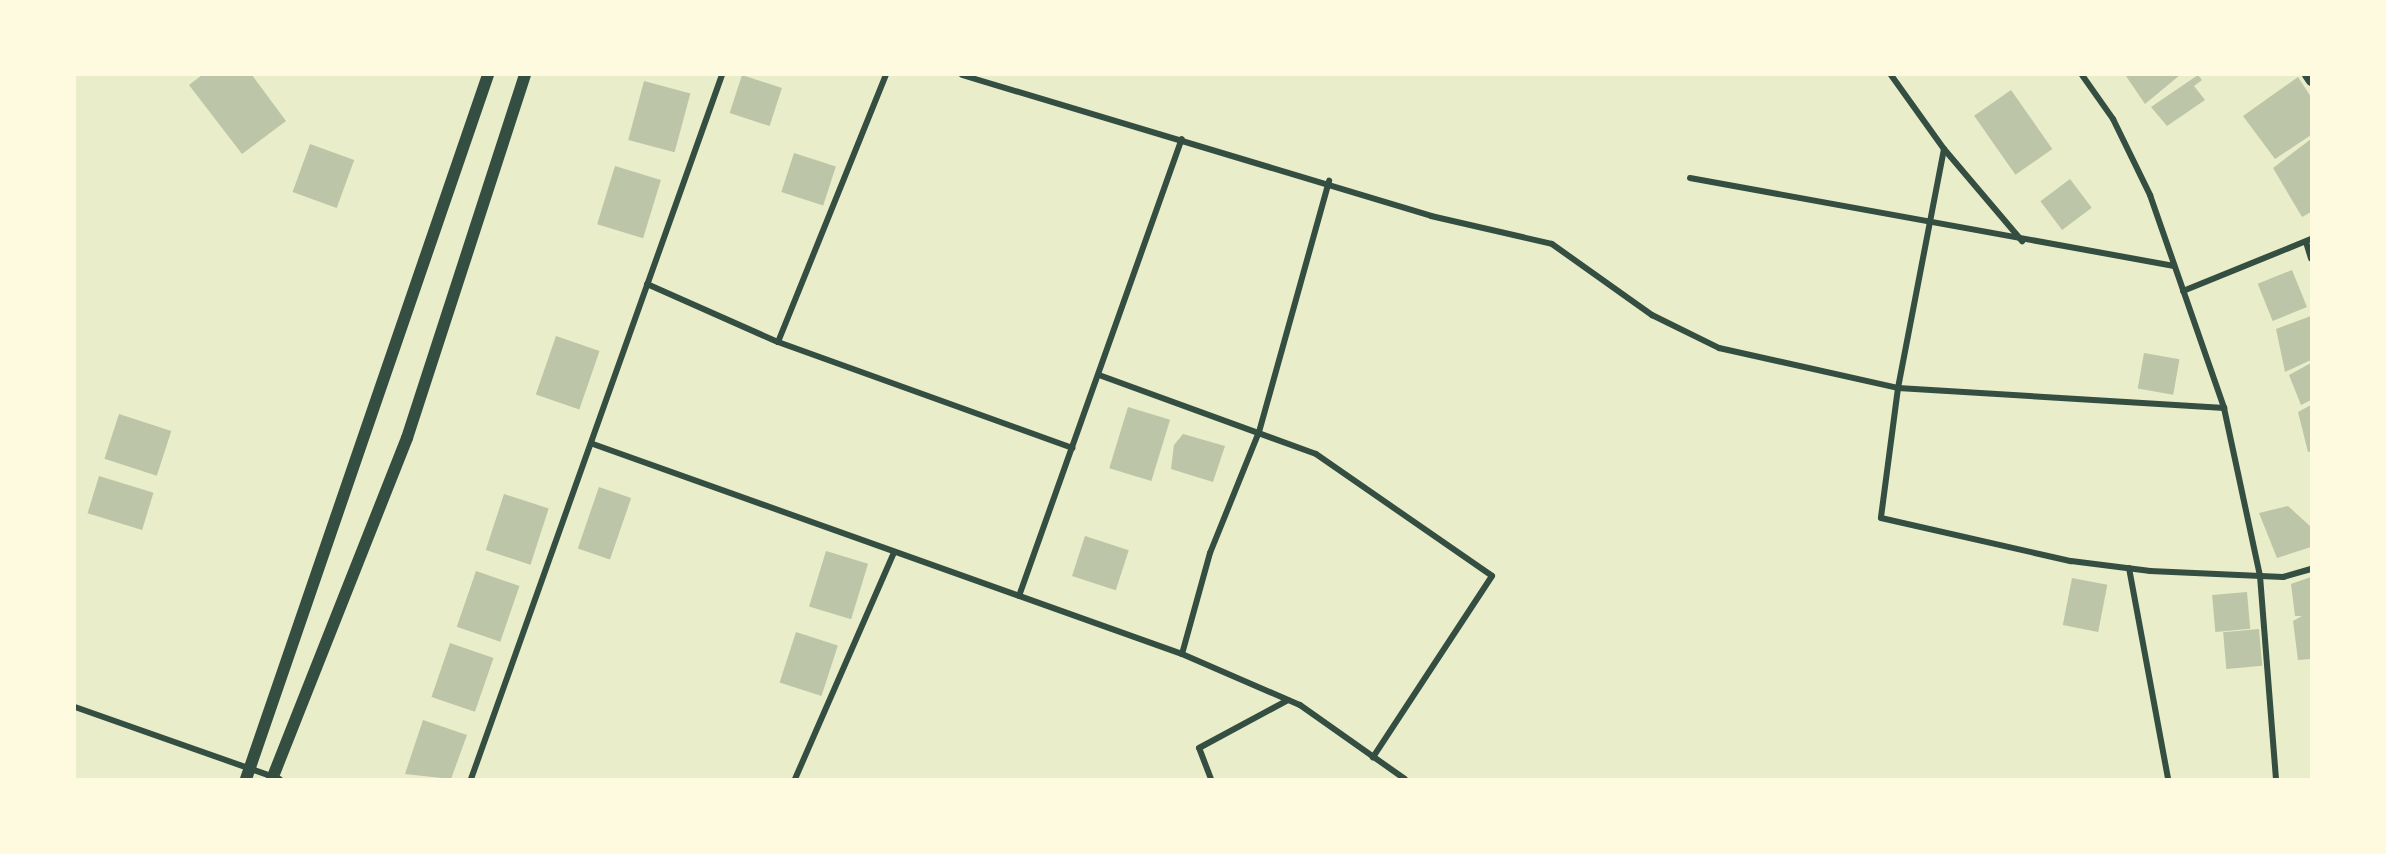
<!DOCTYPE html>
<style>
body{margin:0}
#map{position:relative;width:2386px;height:854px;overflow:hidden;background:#e9edc9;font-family:Figtree,sans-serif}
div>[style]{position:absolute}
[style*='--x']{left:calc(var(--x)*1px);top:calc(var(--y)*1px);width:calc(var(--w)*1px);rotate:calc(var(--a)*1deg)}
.building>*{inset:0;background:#bcc5a7;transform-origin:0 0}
.minor>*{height:6px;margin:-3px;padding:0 3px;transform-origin:3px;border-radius:3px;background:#344e41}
.tertiary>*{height:10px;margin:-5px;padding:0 5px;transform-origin:5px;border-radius:5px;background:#344e41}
.secondary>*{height:12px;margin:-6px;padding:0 6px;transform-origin:6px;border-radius:6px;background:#344e41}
span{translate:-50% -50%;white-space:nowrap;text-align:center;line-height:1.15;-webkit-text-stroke:5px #fefae0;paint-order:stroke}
.frame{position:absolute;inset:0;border:76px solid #fefae0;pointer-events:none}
</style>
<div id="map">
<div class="building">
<i style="clip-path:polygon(202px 75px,252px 75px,286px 121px,242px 154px,189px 85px)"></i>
<i style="left:742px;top:75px;width:42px;height:40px;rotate:18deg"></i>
<i style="clip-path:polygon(2180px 75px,2145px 104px,2126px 76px,2127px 75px)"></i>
<i style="clip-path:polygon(2198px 75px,2202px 80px,2194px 86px,2205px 100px,2167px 126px,2151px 107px)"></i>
<i style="clip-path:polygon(2298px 77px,2311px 97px,2311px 135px,2275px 159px,2243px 116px)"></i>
<i style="left:644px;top:81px;width:48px;height:61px;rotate:15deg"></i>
<i style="left:2011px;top:90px;width:72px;height:45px;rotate:55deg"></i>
<i style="clip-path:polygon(2311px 139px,2311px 212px,2302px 217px,2273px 168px)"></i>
<i style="left:310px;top:144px;width:47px;height:51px;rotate:20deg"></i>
<i style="left:794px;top:153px;width:44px;height:41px;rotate:18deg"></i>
<i style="left:615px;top:166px;width:48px;height:61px;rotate:17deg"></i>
<i style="left:2070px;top:179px;width:36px;height:37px;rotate:53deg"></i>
<i style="left:2292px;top:270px;width:40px;height:37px;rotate:68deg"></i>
<i style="clip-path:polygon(2311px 316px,2311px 360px,2285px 372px,2276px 329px)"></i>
<i style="left:556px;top:336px;width:46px;height:62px;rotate:19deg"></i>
<i style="left:2144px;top:353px;width:36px;height:36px;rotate:10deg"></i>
<i style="clip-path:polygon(2311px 363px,2311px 400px,2301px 405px,2289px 375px)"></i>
<i style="clip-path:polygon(2311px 405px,2311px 451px,2308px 452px,2298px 412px)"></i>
<i style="left:1128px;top:407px;width:44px;height:64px;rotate:17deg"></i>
<i style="left:119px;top:414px;width:55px;height:47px;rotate:18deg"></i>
<i style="clip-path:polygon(1183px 434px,1225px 446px,1213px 482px,1171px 469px,1174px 445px)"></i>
<i style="left:99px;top:476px;width:57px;height:39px;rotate:17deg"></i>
<i style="left:599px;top:487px;width:34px;height:65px;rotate:19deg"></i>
<i style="left:504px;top:494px;width:47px;height:59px;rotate:18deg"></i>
<i style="clip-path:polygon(2288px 506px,2311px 527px,2311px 547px,2277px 558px,2259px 513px)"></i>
<i style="left:1085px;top:536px;width:46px;height:42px;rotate:18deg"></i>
<i style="left:826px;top:551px;width:44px;height:58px;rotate:17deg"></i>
<i style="left:476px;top:571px;width:46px;height:59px;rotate:19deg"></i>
<i style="clip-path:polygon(2311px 577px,2311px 659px,2298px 660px,2293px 621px,2302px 616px,2295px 616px,2291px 584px)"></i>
<i style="left:2072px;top:578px;width:36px;height:48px;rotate:11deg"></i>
<i style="left:2247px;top:592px;width:37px;height:35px;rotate:85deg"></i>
<i style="left:2259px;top:629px;width:37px;height:36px;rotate:85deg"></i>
<i style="left:796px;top:632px;width:44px;height:53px;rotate:18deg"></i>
<i style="left:450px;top:643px;width:46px;height:57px;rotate:19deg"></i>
<i style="clip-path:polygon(423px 720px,467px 735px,451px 779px,405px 774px)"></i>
</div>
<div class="minor">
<i style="--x:962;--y:75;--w:490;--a:16.7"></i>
<i style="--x:1431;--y:216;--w:124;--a:13"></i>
<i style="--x:1552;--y:244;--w:123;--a:35.4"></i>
<i style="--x:1652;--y:315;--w:75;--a:26.2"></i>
<i style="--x:1719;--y:348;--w:183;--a:12.6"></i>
<i style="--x:1898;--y:388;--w:327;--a:3.5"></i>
<i style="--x:1891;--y:75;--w:91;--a:54.4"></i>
<i style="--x:1944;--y:149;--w:121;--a:49.7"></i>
<i style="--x:2082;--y:75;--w:54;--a:54.8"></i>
<i style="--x:2113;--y:119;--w:85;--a:64"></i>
<i style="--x:2150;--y:195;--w:225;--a:70.8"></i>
<i style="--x:2224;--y:408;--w:172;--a:77.9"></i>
<i style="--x:2260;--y:576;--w:204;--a:85.5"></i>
<i style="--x:1944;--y:149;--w:243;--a:100.9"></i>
<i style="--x:1898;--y:388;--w:131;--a:97.5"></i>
<i style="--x:1881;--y:518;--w:195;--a:12.8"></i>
<i style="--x:2071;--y:561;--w:80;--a:7.2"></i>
<i style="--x:2150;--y:571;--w:133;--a:2.6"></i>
<i style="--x:2283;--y:577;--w:29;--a:-16"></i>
<i style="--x:1690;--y:178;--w:492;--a:10.3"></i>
<i style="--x:2306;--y:242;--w:17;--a:73"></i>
<i style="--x:647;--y:284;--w:143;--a:23.9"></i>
<i style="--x:778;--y:342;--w:288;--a:-68"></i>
<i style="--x:2183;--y:291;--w:138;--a:-22.1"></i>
<i style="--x:778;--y:342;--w:313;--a:19.8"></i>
<i style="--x:1099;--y:375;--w:231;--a:20"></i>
<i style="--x:1316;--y:454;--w:214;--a:34.7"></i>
<i style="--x:1492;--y:576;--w:217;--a:123.3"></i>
<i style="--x:593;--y:444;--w:625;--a:19.62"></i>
<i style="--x:1182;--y:654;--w:129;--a:23.4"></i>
<i style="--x:1300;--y:705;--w:128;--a:35.2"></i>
<i style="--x:2129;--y:568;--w:215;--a:79.5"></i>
<i style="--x:1019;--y:596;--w:485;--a:-70.4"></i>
<i style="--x:1182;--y:654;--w:105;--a:-74.5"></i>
<i style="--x:1210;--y:553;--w:131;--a:-68"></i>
<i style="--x:1259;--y:432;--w:261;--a:-74.4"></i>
<i style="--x:75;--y:707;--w:217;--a:19.4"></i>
<i style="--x:471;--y:779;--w:747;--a:-70.38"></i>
<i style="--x:795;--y:779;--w:248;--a:-66.4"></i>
<i style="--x:1211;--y:779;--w:33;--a:-111"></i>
<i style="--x:1199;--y:748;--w:101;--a:-28.3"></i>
</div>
<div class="tertiary">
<i style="--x:2307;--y:75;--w:7;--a:56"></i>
</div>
<div class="secondary">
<i style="--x:246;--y:779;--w:744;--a:-71.03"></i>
<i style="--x:272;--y:779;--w:367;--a:-68.4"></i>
<i style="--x:407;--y:438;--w:382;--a:-72"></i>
</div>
<div class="frame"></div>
</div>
